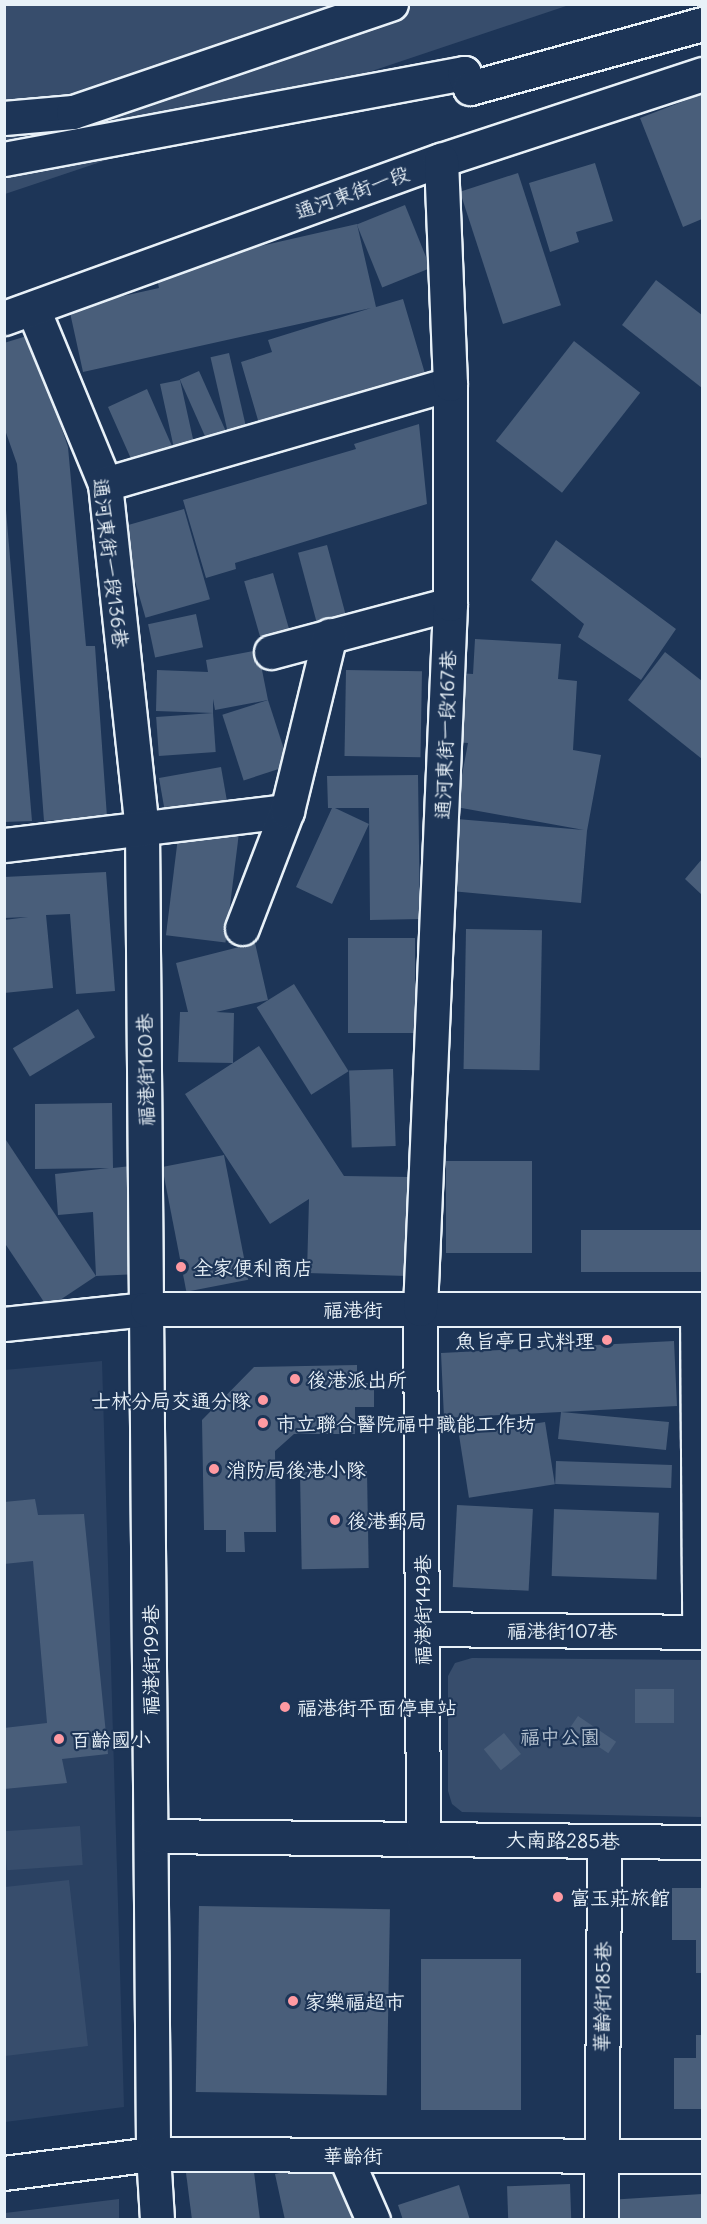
<!DOCTYPE html>
<meta charset="utf-8">
<style>
body{margin:0}
#map{position:relative;width:707px;height:2224px;overflow:hidden;background:#1d3557;font-family:Delius,"LXGW WenKai TC",sans-serif}
div>[style]{position:absolute}
[style*='--x']{left:calc(var(--x)*1px);top:calc(var(--y)*1px);width:calc(var(--w)*1px);rotate:calc(var(--a)*1deg)}
.built>*{inset:0;background:#2a4162}
.green>*{inset:0;background:#374d6c;transform-origin:0 0}
.building>*{inset:0;background:#495e7a;transform-origin:0 0}
.roads{filter:drop-shadow(2px 0 #e8f1f8) drop-shadow(-2px 0 #e8f1f8) drop-shadow(0 2px #e8f1f8) drop-shadow(0 -2px #e8f1f8)}
.minor>*{height:33px;margin:-16.5px;padding:0 16.5px;transform-origin:16.5px;border-radius:16.5px;background:#1d3557}
.dots>*{width:16px;height:16px;translate:-50% -50%;box-sizing:border-box;border:3px solid #1d3557;border-radius:50%}
span{translate:-50% -50%;white-space:nowrap;text-align:center;line-height:1.15;-webkit-text-stroke:4.5px #1d3557;paint-order:stroke}
.street-label{font-size:20px;color:#e8f1f8}
.poi-label{font-size:20px;color:#e8f1f8}
.left{translate:0 -50%;text-align:left}
.right{translate:-100% -50%;text-align:right}
.park-label{font-size:20px;color:#b3c0ce}
.frame{position:absolute;inset:0;border:6px solid #e8f1f8;pointer-events:none}
</style>
<div id="map">
<div class="built">
<i style="clip-path:polygon(102px 1361px,124px 2107px,5px 2122px,4px 1370px)"></i>
</div>
<div class="green">
<i style="clip-path:polygon(5px 4px,569px 5px,5px 194px)"></i>
<i style="clip-path:polygon(472px 1658px,702px 1660px,702px 1817px,462px 1812px,452px 1804px,448px 1791px,448px 1676px,455px 1663px)"></i>
<i style="left:80px;top:1826px;width:39px;height:76px;rotate:86deg"></i>
<i style="clip-path:polygon(69px 1880px,88px 2046px,5px 2056px,5px 1887px)"></i>
<i style="clip-path:polygon(119px 2199px,119px 2219px,5px 2219px,5px 2213px)"></i>
</div>
<div class="building">
<i style="clip-path:polygon(702px 94px,702px 219px,683px 227px,640px 118px)"></i>
<i style="clip-path:polygon(595px 163px,613px 221px,576px 232px,579px 242px,550px 252px,529px 183px)"></i>
<i style="left:518px;top:173px;width:139px;height:61px;rotate:72deg"></i>
<i style="left:405px;top:205px;width:68px;height:52px;rotate:68deg"></i>
<i style="clip-path:polygon(357px 224px,376px 307px,403px 299px,426px 377px,260px 427px,241px 362px,272px 352px,268px 340px,371px 308px,83px 372px,69px 308px,159px 288px,155px 270px)"></i>
<i style="clip-path:polygon(656px 280px,702px 315px,702px 388px,622px 325px)"></i>
<i style="clip-path:polygon(30px 335px,68px 447px,86px 646px,95px 646px,107px 817px,44px 821px,17px 464px,4px 427px,4px 343px)"></i>
<i style="left:574px;top:341px;width:84px;height:127px;rotate:38deg"></i>
<i style="left:229px;top:353px;width:80px;height:19px;rotate:77deg"></i>
<i style="left:199px;top:371px;width:71px;height:21px;rotate:66deg"></i>
<i style="clip-path:polygon(180px 380px,195px 448px,136px 470px,108px 407px,147px 389px,175px 453px,160px 384px)"></i>
<i style="clip-path:polygon(419px 424px,427px 504px,235px 563px,236px 569px,206px 578px,183px 500px,356px 449px,354px 444px)"></i>
<i style="clip-path:polygon(4px 486px,32px 821px,4px 822px)"></i>
<i style="left:184px;top:509px;width:94px;height:67px;rotate:74deg"></i>
<i style="clip-path:polygon(556px 540px,676px 629px,641px 680px,578px 637px,584px 624px,531px 580px)"></i>
<i style="left:327px;top:545px;width:74px;height:30px;rotate:75deg"></i>
<i style="left:273px;top:573px;width:71px;height:30px;rotate:74deg"></i>
<i style="left:196px;top:614px;width:34px;height:49px;rotate:78deg"></i>
<i style="clip-path:polygon(475px 639px,561px 644px,558px 679px,577px 681px,573px 750px,601px 755px,587px 831px,581px 903px,451px 891px,457px 819px,584px 830px,456px 807px,468px 743px,453px 742px,457px 673px,473px 674px)"></i>
<i style="clip-path:polygon(258px 650px,268px 700px,215px 710px,213px 699px,213px 713px,156px 711px,157px 670px,208px 672px,206px 660px)"></i>
<i style="clip-path:polygon(665px 652px,702px 681px,702px 759px,628px 700px)"></i>
<i style="left:346px;top:670px;width:76px;height:86px;rotate:1deg"></i>
<i style="left:268px;top:700px;width:69px;height:48px;rotate:72deg"></i>
<i style="left:213px;top:713px;width:39px;height:57px;rotate:86deg"></i>
<i style="left:221px;top:767px;width:41px;height:63px;rotate:80deg"></i>
<i style="clip-path:polygon(418px 775px,420px 919px,370px 920px,369px 808px,335px 808px,369px 824px,332px 904px,296px 887px,332px 808px,328px 808px,327px 776px)"></i>
<i style="left:179px;top:829px;width:60px;height:107px;rotate:7deg"></i>
<i style="clip-path:polygon(702px 859px,702px 895px,685px 879px)"></i>
<i style="clip-path:polygon(106px 872px,115px 991px,76px 994px,70px 914px,46px 915px,53px 988px,4px 993px,4px 920px,28px 917px,4px 918px,4px 877px)"></i>
<i style="left:466px;top:929px;width:76px;height:140px;rotate:1deg"></i>
<i style="left:348px;top:938px;width:67px;height:95px"></i>
<i style="clip-path:polygon(255px 943px,268px 1000px,216px 1012px,234px 1013px,233px 1063px,259px 1046px,344px 1176px,410px 1177px,407px 1276px,307px 1273px,309px 1199px,270px 1224px,185px 1094px,233px 1063px,178px 1062px,180px 1012px,188px 1012px,176px 963px)"></i>
<i style="left:294px;top:984px;width:103px;height:44px;rotate:58deg"></i>
<i style="left:78px;top:1009px;width:33px;height:76px;rotate:59deg"></i>
<i style="left:393px;top:1069px;width:77px;height:44px;rotate:88deg"></i>
<i style="clip-path:polygon(112px 1103px,113px 1168px,131px 1166px,139px 1274px,96px 1276px,93px 1212px,58px 1215px,55px 1174px,109px 1168px,35px 1169px,35px 1104px)"></i>
<i style="clip-path:polygon(4px 1137px,96px 1276px,48px 1308px,4px 1242px)"></i>
<i style="left:224px;top:1155px;width:127px;height:63px;rotate:79deg"></i>
<i style="left:446px;top:1161px;width:86px;height:92px"></i>
<i style="left:581px;top:1230px;width:121px;height:42px"></i>
<i style="clip-path:polygon(674px 1341px,677px 1406px,561px 1412px,669px 1422px,666px 1450px,558px 1439px,561px 1412px,444px 1418px,441px 1353px)"></i>
<i style="clip-path:polygon(357px 1365px,357px 1383px,374px 1383px,374px 1407px,355px 1407px,355px 1434px,294px 1434px,275px 1451px,276px 1532px,244px 1532px,245px 1552px,226px 1552px,226px 1530px,204px 1530px,202px 1420px,254px 1367px)"></i>
<i style="left:545px;top:1422px;width:63px;height:87px;rotate:81deg"></i>
<i style="left:556px;top:1461px;width:116px;height:23px;rotate:2deg"></i>
<i style="left:367px;top:1471px;width:97px;height:67px;rotate:89deg"></i>
<i style="clip-path:polygon(35px 1499px,38px 1515px,84px 1514px,108px 1754px,62px 1759px,67px 1783px,4px 1789px,4px 1728px,47px 1723px,33px 1561px,4px 1564px,4px 1502px)"></i>
<i style="left:457px;top:1505px;width:76px;height:82px;rotate:3deg"></i>
<i style="left:554px;top:1509px;width:105px;height:67px;rotate:2deg"></i>
<i style="left:635px;top:1689px;width:39px;height:34px"></i>
<i style="left:578px;top:1716px;width:46px;height:14px;rotate:34deg"></i>
<i style="left:504px;top:1733px;width:27px;height:26px;rotate:51deg"></i>
<i style="clip-path:polygon(672px 1888px,702px 1888px,702px 1973px,696px 1973px,696px 1940px,672px 1940px)"></i>
<i style="left:199px;top:1906px;width:191px;height:186px;rotate:1deg"></i>
<i style="left:521px;top:1959px;width:151px;height:100px;rotate:90deg"></i>
<i style="clip-path:polygon(696px 2035px,702px 2035px,702px 2109px,674px 2109px,674px 2058px,696px 2058px)"></i>
<i style="clip-path:polygon(252px 2156px,260px 2220px,192px 2220px,185px 2165px)"></i>
<i style="clip-path:polygon(344px 2159px,357px 2220px,285px 2220px,275px 2174px)"></i>
<i style="left:570px;top:2184px;width:36px;height:63px;rotate:88deg"></i>
<i style="clip-path:polygon(459px 2185px,470px 2220px,403px 2220px,398px 2205px)"></i>
<i style="clip-path:polygon(702px 2194px,702px 2220px,609px 2220px,608px 2200px)"></i>
</div>
<div class="roads">
<div class="minor">
<i style="--x:4;--y:118;--w:69;--a:-5"></i>
<i style="--x:73;--y:112;--w:336;--a:-18.8"></i>
<i style="--x:4;--y:159;--w:468;--a:-10.6"></i>
<i style="--x:464;--y:73;--w:16;--a:68"></i>
<i style="--x:470;--y:88;--w:241;--a:-15.4"></i>
<i style="--x:33;--y:309;--w:189;--a:67.6"></i>
<i style="--x:105;--y:484;--w:348;--a:83.9"></i>
<i style="--x:142;--y:830;--w:1324;--a:89.52"></i>
<i style="--x:153;--y:2154;--w:66;--a:86.5"></i>
<i style="--x:4;--y:318;--w:465;--a:-19.9"></i>
<i style="--x:441;--y:160;--w:275;--a:-18.2"></i>
<i style="--x:105;--y:484;--w:359;--a:-16.2"></i>
<i style="--x:271;--y:652;--w:185;--a:-15"></i>
<i style="--x:4;--y:845;--w:285;--a:-6.9"></i>
<i style="--x:242;--y:928;--w:125;--a:-69"></i>
<i style="--x:287;--y:811;--w:181;--a:-76.3"></i>
<i style="--x:697;--y:1309;--w:323;--a:89.6"></i>
<i style="--x:4;--y:1324;--w:144;--a:-6"></i>
<i style="--x:147;--y:1309;--w:555;--a:0"></i>
<i style="--x:422;--y:1629;--w:280;--a:0.6"></i>
<i style="--x:151;--y:1836;--w:551;--a:0.62"></i>
<i style="--x:423;--y:1838;--w:529;--a:-90.32"></i>
<i style="--x:420;--y:1309;--w:706;--a:-87.56"></i>
<i style="--x:450;--y:604;--w:220;--a:-90"></i>
<i style="--x:450;--y:384;--w:224;--a:-92.3"></i>
<i style="--x:345;--y:2156;--w:70;--a:66.4"></i>
<i style="--x:4;--y:2173;--w:150;--a:-7.3"></i>
<i style="--x:153;--y:2154;--w:549;--a:0.21"></i>
<i style="--x:601;--y:2220;--w:379;--a:-89.5"></i>
</div>
</div>
<div class="dots">
<i style="left:181px;top:1267px;background:#ff9aa2"></i>
<i style="left:607px;top:1340px;background:#ff9aa2"></i>
<i style="left:295px;top:1379px;background:#ff9aa2"></i>
<i style="left:263px;top:1400px;background:#ff9aa2"></i>
<i style="left:263px;top:1423px;background:#ff9aa2"></i>
<i style="left:214px;top:1469px;background:#ff9aa2"></i>
<i style="left:335px;top:1520px;background:#ff9aa2"></i>
<i style="left:285px;top:1707px;background:#ff9aa2"></i>
<i style="left:59px;top:1739px;background:#ff9aa2"></i>
<i style="left:558px;top:1897px;background:#ff9aa2"></i>
<i style="left:293px;top:2001px;background:#ff9aa2"></i>
</div>
<div class="street-label">
<span style="left:352px;top:192px;rotate:-20deg">通河東街一段</span>
<span style="left:111px;top:563px;rotate:83deg">通河東街一段136巷</span>
<span style="left:445px;top:735px;rotate:-88deg">通河東街一段167巷</span>
<span style="left:145px;top:1070px;rotate:-91deg">福港街160巷</span>
<span style="left:353px;top:1309px">福港街</span>
<span style="left:422px;top:1610px;rotate:-90deg">福港街149巷</span>
<span style="left:562px;top:1630px">福港街107巷</span>
<span style="left:150px;top:1660px;rotate:-90deg">福港街199巷</span>
<span style="left:563px;top:1840px;rotate:1deg">大南路285巷</span>
<span style="left:602px;top:1997px;rotate:-89deg">華齡街185巷</span>
<span style="left:353px;top:2155px">華齡街</span>
</div>
<div class="poi-label">
<span class="left" style="left:193px;top:1267px">全家便利商店</span>
<span class="right" style="left:595px;top:1340px">魚旨亭日式料理</span>
<span class="left" style="left:307px;top:1379px">後港派出所</span>
<span class="right" style="left:251px;top:1400px">士林分局交通分隊</span>
<span class="left" style="left:276px;top:1423px">市立聯合醫院福中職能工作坊</span>
<span class="left" style="left:226px;top:1469px">消防局後港小隊</span>
<span class="left" style="left:347px;top:1520px">後港郵局</span>
<span class="left" style="left:297px;top:1707px">福港街平面停車站</span>
<span class="left" style="left:71px;top:1739px">百齡國小</span>
<span class="left" style="left:570px;top:1897px">富玉莊旅館</span>
<span class="left" style="left:305px;top:2001px">家樂福超市</span>
</div>
<div class="park-label">
<span style="left:560px;top:1736px">福中公園</span>
</div>
<div class="frame"></div>
</div>
